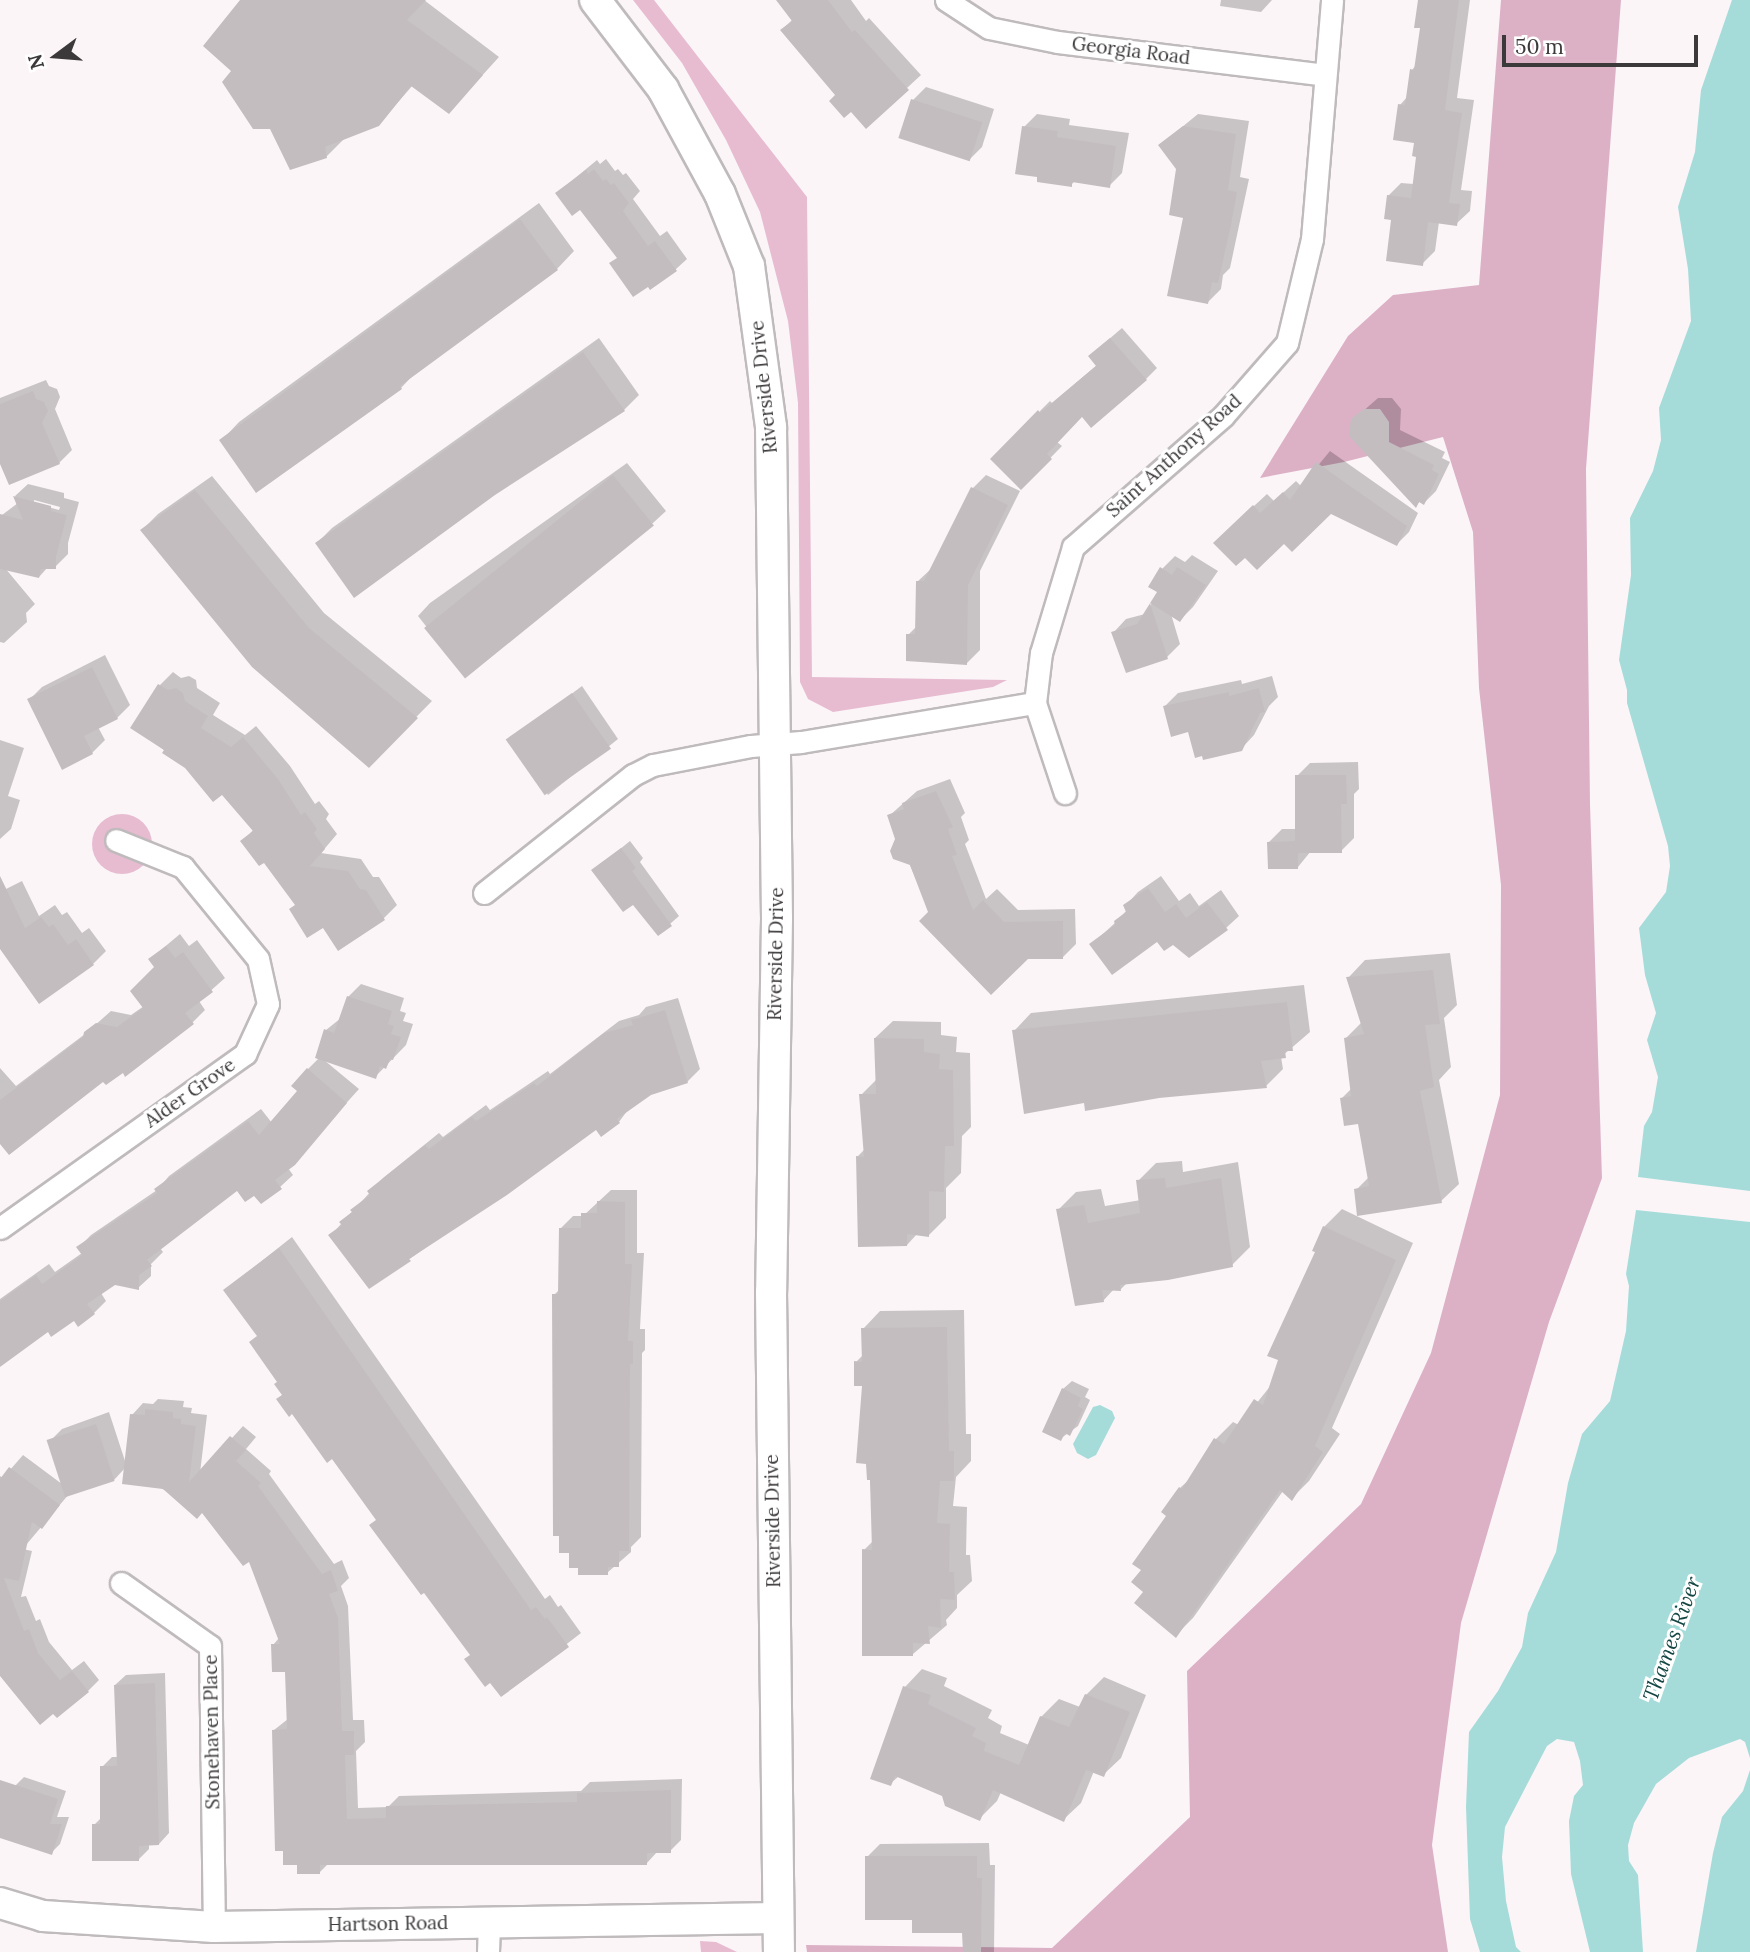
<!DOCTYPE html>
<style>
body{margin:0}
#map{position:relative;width:1750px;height:1952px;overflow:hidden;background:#fbf5f8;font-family:Lora,serif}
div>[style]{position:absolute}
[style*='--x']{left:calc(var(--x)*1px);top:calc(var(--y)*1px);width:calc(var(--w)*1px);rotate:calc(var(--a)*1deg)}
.green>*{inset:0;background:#e7bcd1}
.round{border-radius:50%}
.forest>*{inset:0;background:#dcb1c6}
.water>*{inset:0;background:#a5dcd9}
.shadow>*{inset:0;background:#0003}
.building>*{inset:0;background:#c3bdc0;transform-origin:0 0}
.roads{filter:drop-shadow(2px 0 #bfbabc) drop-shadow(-2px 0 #bfbabc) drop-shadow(0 2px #bfbabc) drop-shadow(0 -2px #bfbabc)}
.street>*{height:21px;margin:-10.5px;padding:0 10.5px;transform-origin:10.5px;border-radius:10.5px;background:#fff}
.secondary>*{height:30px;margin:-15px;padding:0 15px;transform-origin:15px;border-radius:15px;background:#fff}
span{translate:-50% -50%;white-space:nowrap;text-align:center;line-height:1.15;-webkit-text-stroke:6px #fff;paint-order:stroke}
.street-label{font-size:19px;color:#3c393a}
.water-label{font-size:21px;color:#144643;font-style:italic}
.north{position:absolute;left:21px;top:21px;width:70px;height:70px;-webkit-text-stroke:5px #fff;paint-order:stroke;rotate:254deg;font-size:19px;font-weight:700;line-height:28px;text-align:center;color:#3c393a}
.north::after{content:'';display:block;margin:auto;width:24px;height:32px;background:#3c393a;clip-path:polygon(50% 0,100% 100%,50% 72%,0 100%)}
.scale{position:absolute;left:1502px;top:35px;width:196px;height:32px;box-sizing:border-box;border:4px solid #3c393a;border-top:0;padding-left:9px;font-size:21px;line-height:24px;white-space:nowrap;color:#3c393a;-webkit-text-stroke:5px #fff;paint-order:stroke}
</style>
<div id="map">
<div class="green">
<i style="clip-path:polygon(633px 0,654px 0,807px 197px,812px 677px,1007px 680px,993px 687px,833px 712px,808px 699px,800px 682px,798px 403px,788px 321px,760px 212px,726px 140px,682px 63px)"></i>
<i class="round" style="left:92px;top:814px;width:60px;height:60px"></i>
<i style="clip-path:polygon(700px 1941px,716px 1942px,737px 1952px,701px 1952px)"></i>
</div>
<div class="forest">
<i style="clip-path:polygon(1501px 0,1621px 0,1586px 469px,1590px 804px,1602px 1178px,1549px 1322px,1461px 1623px,1432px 1845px,1448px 1952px,807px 1952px,806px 1945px,1052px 1948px,1190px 1817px,1187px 1671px,1361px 1504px,1431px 1353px,1500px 1095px,1501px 885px,1479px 688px,1473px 532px,1443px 437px,1344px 462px,1260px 478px,1348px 336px,1393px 295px,1479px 285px)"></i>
</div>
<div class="water">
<i style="clip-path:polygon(1732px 0,1750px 0,1750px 1191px,1638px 1177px,1644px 1126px,1652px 1112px,1658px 1077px,1647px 1040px,1656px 1013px,1645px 975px,1639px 928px,1666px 892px,1670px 866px,1668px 846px,1627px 703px,1627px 690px,1619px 660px,1631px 575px,1630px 518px,1653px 471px,1661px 440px,1659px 408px,1691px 321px,1688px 269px,1678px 207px,1695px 152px,1701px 90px)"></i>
<i style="clip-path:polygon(1636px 1210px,1750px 1222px,1750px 1758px,1745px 1742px,1740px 1739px,1689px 1758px,1656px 1784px,1634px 1823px,1628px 1845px,1629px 1861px,1638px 1875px,1643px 1952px,1590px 1952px,1571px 1874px,1569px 1821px,1574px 1796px,1583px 1785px,1580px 1761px,1574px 1742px,1557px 1739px,1547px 1746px,1505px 1827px,1502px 1857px,1506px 1901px,1516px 1947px,1521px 1952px,1480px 1952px,1470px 1919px,1466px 1807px,1469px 1732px,1498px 1691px,1522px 1647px,1528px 1613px,1556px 1552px,1568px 1483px,1582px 1434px,1610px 1401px,1626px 1331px,1629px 1286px,1626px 1274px)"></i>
<i style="clip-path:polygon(1100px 1405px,1112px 1411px,1115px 1418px,1096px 1455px,1088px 1459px,1077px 1453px,1073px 1444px,1093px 1407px)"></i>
<i style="clip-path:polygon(1750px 1770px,1750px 1952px,1696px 1952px,1713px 1853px,1722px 1817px,1743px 1791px)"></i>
</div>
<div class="shadow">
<i style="clip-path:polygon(243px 0,424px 0,499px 57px,449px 112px,413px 85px,378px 125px,344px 139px,326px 157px,271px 128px,233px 71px)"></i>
<i style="clip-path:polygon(778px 0,851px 0,866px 21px,869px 18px,921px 75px,866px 126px,782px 30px,793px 19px)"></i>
<i style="clip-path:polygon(1221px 0,1272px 0,1261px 12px,1220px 6px)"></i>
<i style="clip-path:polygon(1418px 0,1470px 0,1457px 98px,1474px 100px,1461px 190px,1472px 191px,1470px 211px,1456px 224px,1439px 222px,1435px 251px,1422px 264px,1393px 218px,1388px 196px,1401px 183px,1414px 184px,1418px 155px,1416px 141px,1400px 105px,1408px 96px,1412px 70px,1416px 65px,1422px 27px)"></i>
<i style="clip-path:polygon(926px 87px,994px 109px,982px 147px,969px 160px,913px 100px)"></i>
<i style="clip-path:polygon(1037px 114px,1070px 119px,1069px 125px,1129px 133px,1122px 173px,1109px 186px,1075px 181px,1071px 185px,1024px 127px)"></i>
<i style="clip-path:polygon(1198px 114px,1249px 121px,1240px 177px,1249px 179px,1230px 268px,1223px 275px,1221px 289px,1208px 302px,1185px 216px,1178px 169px,1160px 145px)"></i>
<i style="clip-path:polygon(606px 159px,615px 171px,618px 169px,623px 175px,626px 173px,640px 191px,633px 199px,660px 236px,667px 231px,687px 259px,675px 270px,618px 257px,580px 207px,557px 193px,597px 160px,600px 164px)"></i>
<i style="clip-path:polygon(539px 203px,574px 251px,557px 269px,418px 370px,401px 388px,222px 440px,239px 422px)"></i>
<i style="clip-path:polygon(1122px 328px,1157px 368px,1146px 379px,1083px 415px,1057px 442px,1062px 446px,1021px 488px,992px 459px,1050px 401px,1052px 403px,1097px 365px,1101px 346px)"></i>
<i style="clip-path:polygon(599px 338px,639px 395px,624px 410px,494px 494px,317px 543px,332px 528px)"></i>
<i style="clip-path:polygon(46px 380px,49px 386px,57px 389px,60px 397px,55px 409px,72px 450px,59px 463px,0 460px,0 398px)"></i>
<i style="clip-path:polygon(1378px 398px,1392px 398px,1401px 409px,1400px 430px,1445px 452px,1442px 458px,1450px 462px,1436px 491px,1424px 503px,1420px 501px,1416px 506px,1353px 420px)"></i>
<i style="clip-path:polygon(1330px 451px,1418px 513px,1409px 532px,1397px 544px,1331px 512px,1285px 542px,1228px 530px,1267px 494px,1274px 501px,1296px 481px,1301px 486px)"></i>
<i style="clip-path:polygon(627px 463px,666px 511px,653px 523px,455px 663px,418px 616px,430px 603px)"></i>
<i style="clip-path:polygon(986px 475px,1020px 491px,980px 571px,980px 650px,967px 663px,908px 635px,917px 626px,917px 582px,932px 568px,973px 488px)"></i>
<i style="clip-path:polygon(212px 476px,324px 613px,432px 701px,369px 765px,142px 530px,158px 514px)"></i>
<i style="clip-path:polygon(evenodd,28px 484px,64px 493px,64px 498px,79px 502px,68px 543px,68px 554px,55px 567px,48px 567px,39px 577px,5px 568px,35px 604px,26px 613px,27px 622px,4px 643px,0 642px,0 523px,2px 515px,18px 503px,15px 496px,28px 484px,34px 500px,60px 507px,59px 510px,34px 503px,34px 500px)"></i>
<i style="clip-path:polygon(1192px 555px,1218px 571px,1193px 607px,1180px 620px,1171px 614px,1180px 644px,1167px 657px,1113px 633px,1126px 619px,1145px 614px,1159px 592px,1162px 569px,1175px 556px,1185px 562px)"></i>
<i style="clip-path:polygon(105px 655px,130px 705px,117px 718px,98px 727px,105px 740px,92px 753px,29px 700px,42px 687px)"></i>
<i style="clip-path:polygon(173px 672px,181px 678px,189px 676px,196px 680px,197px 688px,220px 703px,213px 715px,245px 735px,256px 726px,290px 766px,315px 804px,319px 801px,329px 814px,326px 819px,337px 834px,321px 853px,361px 859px,373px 877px,379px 877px,397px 905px,384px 918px,339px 948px,323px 925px,296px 904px,265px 861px,243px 841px,254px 829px,223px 792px,132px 727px,160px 685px)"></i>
<i style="clip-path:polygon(1272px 676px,1278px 697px,1269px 706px,1254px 735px,1241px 749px,1189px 730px,1165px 706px,1178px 693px,1241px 680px,1242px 684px)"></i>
<i style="clip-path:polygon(582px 686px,618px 739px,548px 795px,518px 734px)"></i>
<i style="clip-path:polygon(0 740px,24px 748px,8px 796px,20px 800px,11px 829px,0 839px)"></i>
<i style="clip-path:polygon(1358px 762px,1359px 789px,1354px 794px,1354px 838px,1341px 851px,1311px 851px,1298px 867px,1269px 842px,1282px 829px,1297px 829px,1297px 776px,1310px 763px)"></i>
<i style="clip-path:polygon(950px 779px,965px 813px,961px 817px,969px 840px,965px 844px,986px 899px,997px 889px,1018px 910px,1075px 909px,1076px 944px,1063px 957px,930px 912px,889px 816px,917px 791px)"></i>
<i style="clip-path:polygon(630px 841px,643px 858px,640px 862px,679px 916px,670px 924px,633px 902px,594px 870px)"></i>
<i style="clip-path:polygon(1161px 876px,1179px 901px,1190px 893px,1199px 906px,1221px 890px,1239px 916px,1226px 928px,1173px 942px,1158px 940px,1092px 944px,1116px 922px,1127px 910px,1125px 906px,1138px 892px)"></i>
<i style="clip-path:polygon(0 877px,6px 889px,22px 881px,39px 916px,55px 905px,62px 915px,67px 912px,82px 933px,89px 928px,106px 951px,93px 964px,0 946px)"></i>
<i style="clip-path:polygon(180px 934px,189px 946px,197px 940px,225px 978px,199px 1001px,205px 1010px,192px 1023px,104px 1079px,0 1141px,0 1068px,16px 1086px,85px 1034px,111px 1011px,131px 1015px,144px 1006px,156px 967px,150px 959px)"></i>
<i style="clip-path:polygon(1450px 953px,1457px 1005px,1444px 1018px,1451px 1067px,1439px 1080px,1459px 1184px,1441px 1201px,1356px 1190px,1369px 1177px,1360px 1122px,1342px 1098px,1352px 1088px,1346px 1038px,1362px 1022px,1348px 978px,1365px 960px)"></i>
<i style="clip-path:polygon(361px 984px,404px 998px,400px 1011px,406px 1013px,403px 1021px,413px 1024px,406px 1045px,375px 1077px,324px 1060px,359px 1089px,288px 1168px,293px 1175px,280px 1187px,254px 1193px,237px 1189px,160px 1248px,163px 1252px,151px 1264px,151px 1276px,138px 1288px,115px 1283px,101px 1293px,106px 1301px,94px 1313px,48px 1329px,0 1365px,0 1299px,49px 1264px,55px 1272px,82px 1253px,79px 1247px,91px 1235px,157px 1190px,169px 1176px,261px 1109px,272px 1123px,299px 1091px,308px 1069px,319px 1058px,326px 1030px,341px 1018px,348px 997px)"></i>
<i style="clip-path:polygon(1304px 985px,1310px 1032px,1281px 1057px,1283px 1069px,1266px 1086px,1085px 1101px,1014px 1031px,1031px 1013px)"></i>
<i style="clip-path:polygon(678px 998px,700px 1069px,687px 1082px,650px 1093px,630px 1107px,619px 1122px,596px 1127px,370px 1287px,331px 1235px,383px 1178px,439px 1133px,443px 1137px,486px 1105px,490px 1110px,548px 1071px,550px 1074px,619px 1021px,639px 1015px,646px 1007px)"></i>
<i style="clip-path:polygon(893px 1021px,941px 1022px,941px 1035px,957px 1037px,956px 1052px,970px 1053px,971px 1127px,962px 1136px,961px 1173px,946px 1188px,946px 1218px,929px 1235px,917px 1234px,907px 1245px,857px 1157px,865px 1149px,861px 1095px,877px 1079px,875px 1038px)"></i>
<i style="clip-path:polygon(1182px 1161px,1183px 1172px,1238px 1162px,1250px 1247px,1232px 1265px,1128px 1282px,1120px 1290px,1114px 1289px,1103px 1301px,1058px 1210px,1076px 1192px,1101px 1189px,1105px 1206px,1141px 1200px,1138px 1181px,1156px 1163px)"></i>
<i style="clip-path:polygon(611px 1190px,637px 1190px,637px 1253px,644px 1253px,640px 1329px,645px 1329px,645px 1350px,642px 1353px,641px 1537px,631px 1547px,631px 1552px,607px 1573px,554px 1295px,560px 1289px,561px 1228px,573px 1216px,583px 1216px)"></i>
<i style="clip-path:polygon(1342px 1209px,1413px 1243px,1332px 1428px,1340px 1434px,1309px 1481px,1292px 1498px,1283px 1491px,1193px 1618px,1176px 1635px,1146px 1592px,1143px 1570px,1180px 1488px,1192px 1477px,1216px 1439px,1233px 1422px,1239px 1425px,1272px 1384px,1324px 1227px)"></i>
<i style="clip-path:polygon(292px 1237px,545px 1599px,550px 1595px,558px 1607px,561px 1605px,581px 1633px,501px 1695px,377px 1519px,284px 1394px,258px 1335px,225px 1290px)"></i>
<i style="clip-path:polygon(964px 1310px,966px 1434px,971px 1434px,971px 1461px,956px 1477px,953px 1506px,967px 1507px,966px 1555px,970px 1555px,972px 1581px,957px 1595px,957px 1608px,946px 1620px,947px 1625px,913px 1654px,864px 1550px,874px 1540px,864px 1384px,856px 1362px,863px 1355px,863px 1329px,880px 1311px)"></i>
<i style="clip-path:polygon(1072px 1381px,1089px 1389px,1085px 1397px,1090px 1400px,1078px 1426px,1060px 1439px,1063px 1389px)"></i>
<i style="clip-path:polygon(158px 1399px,184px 1401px,183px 1407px,192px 1408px,191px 1413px,207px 1415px,200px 1473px,243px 1426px,256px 1437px,246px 1449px,271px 1471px,269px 1474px,334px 1564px,342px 1560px,349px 1578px,341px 1586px,348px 1606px,353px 1720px,364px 1720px,365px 1742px,356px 1751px,358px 1808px,388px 1807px,399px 1796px,581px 1791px,590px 1782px,682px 1779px,681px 1840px,670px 1851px,658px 1851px,646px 1864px,328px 1864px,320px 1872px,274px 1730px,288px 1719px,286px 1670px,273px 1645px,279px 1638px,250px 1559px,202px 1511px,125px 1468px,114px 1480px,69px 1494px,26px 1545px,0 1526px,0 1476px,3px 1478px,23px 1455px,62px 1484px,49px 1442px,62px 1429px,109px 1412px,126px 1464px,132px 1415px,143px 1403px,153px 1404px)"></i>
<i style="clip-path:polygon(0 1544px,32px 1551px,21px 1597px,26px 1596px,36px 1621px,40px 1619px,49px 1642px,72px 1670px,84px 1661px,99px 1680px,88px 1691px,0 1673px)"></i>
<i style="clip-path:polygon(922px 1669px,947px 1678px,944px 1686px,992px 1710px,988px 1718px,1002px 1726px,1000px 1733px,1029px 1745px,1041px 1717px,1059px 1699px,1080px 1707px,1086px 1695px,1104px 1677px,1146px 1695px,1121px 1758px,1103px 1775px,1094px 1771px,1081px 1803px,1063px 1820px,1001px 1792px,997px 1801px,979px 1819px,944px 1795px,899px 1776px,890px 1784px,905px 1687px)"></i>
<i style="clip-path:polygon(165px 1673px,169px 1833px,159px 1844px,149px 1844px,149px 1849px,139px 1859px,94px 1825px,102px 1817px,102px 1767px,112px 1757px,118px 1757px,115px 1685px,126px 1675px)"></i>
<i style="clip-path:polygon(24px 1777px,66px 1791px,57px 1817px,69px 1817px,60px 1844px,51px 1853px,0 1836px,15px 1786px)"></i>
<i style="clip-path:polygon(989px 1843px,990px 1865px,995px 1865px,994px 1952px,965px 1952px,964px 1931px,914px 1919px,867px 1857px,880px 1844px)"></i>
</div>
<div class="building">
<i style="clip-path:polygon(240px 0,426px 0,407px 20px,483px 75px,449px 114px,411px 86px,379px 126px,325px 147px,327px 158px,290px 170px,270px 129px,253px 129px,222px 82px,231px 71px,203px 46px)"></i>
<i style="clip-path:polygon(776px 0,828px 0,852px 32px,855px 30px,909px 90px,866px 129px,851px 112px,844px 118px,829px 101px,835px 95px,780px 30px,792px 21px)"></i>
<i style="clip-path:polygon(1418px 0,1459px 0,1445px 110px,1462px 113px,1449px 203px,1460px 204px,1457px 226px,1428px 222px,1423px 266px,1386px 261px,1391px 220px,1384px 219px,1387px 195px,1411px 198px,1416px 157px,1412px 156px,1414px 143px,1393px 140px,1398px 104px,1405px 105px,1410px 69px,1414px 70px,1420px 28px,1414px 28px)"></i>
<i style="left:911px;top:99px;width:75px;height:41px;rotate:18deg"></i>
<i style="clip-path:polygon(1022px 126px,1058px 131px,1057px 137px,1116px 146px,1110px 188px,1072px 182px,1072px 187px,1037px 182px,1037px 177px,1015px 174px)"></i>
<i style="clip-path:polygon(1183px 126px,1236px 134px,1228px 190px,1237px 192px,1231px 225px,1218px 283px,1212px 282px,1208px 304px,1167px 296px,1183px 218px,1169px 215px,1176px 169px,1158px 145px)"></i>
<i style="clip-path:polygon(594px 169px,603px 181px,606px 179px,611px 185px,614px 183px,629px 203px,623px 211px,648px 246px,655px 241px,677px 271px,650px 290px,648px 287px,633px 297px,609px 263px,617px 258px,580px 210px,572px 216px,555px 193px,586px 170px,588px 174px)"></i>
<i style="clip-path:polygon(520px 219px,558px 270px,400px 386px,402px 389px,256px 493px,219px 440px)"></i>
<i style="clip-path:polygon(1110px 338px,1147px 380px,1091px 428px,1082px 417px,1047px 454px,1052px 459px,1021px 490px,990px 459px,1038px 410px,1040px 413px,1096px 366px,1088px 356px)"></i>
<i style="clip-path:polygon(583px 352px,625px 411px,495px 495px,354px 598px,315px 543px)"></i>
<i style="clip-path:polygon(33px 391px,36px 399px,44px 402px,48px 411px,42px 423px,60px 464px,9px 485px,0 464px,0 404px)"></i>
<i style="clip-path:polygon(1364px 409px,1380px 409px,1389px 422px,1389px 442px,1434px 465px,1432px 470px,1439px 474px,1424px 505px,1419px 502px,1416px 508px,1349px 436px,1351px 419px)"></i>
<i style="clip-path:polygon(1316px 462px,1407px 526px,1397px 546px,1331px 514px,1292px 552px,1284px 544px,1257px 570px,1245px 558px,1236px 566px,1213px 543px,1253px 505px,1260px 513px,1283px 492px,1290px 500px)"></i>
<i style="left:613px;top:475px;width:65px;height:243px;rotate:51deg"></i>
<i style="clip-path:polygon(971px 487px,1008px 505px,968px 585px,967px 665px,906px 661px,906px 634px,915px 634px,916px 581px,924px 581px)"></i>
<i style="clip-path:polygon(195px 490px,309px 628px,418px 718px,369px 768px,252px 667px,140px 530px)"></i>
<i style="clip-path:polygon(13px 496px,51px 506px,51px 511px,67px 515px,56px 557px,56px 569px,41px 569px,39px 578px,0 569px,0 514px,23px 520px)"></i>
<i style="clip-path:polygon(1160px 567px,1172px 575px,1177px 567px,1206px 585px,1180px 622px,1150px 603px,1168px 659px,1126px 673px,1111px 632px,1137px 624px,1157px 592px,1148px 587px)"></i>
<i style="clip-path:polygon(92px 667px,118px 719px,84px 736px,93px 754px,62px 770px,27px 699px)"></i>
<i style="clip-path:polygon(158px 684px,168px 690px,176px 688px,183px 693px,185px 701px,208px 716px,201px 728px,231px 747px,243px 737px,278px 779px,301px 815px,305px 812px,317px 829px,314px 833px,325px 849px,310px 866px,348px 871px,360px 889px,366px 890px,385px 920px,338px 951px,323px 928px,307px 938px,289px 909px,295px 905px,264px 863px,259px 866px,240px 841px,253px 831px,222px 795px,213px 802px,185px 768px,162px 753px,164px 750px,130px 728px)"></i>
<i style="clip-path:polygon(1259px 688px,1265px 712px,1260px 713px,1242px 751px,1203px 760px,1202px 756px,1195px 758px,1188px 732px,1171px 737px,1163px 706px,1229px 692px,1229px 696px)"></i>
<i style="left:572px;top:693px;width:68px;height:81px;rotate:55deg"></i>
<i style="clip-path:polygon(1295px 775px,1346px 775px,1347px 804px,1341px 804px,1342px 853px,1298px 853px,1298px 869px,1268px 869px,1267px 842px,1295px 841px)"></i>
<i style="clip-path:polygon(936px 791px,953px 827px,948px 829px,957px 855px,952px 856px,973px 910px,983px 900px,1004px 922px,1063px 921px,1063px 959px,1028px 959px,991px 995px,919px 921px,928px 912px,910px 865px,893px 859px,890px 851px,895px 839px,887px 815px,904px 809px,902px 803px)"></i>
<i style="clip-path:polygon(621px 848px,636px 868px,632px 871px,672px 926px,658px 936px,633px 905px,623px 912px,591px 870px)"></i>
<i style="clip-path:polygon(0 876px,25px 928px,41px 917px,49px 927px,53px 924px,68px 945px,76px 939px,94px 965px,39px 1004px,0 949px)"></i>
<i style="clip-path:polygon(1148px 888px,1165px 912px,1176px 904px,1186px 918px,1207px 902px,1228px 930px,1189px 958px,1173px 945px,1164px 951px,1157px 942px,1112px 975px,1089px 944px,1115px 925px,1114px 921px,1126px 912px,1123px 905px)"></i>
<i style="clip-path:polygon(166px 946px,175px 958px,183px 952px,213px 992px,185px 1013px,194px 1024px,125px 1077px,123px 1073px,106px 1085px,103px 1082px,9px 1155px,0 1144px,0 1100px,83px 1037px,84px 1032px,96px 1023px,117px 1027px,143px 1008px,130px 991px,154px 967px,148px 959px)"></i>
<i style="clip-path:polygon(1433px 970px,1440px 1024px,1425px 1025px,1434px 1087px,1420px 1091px,1442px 1203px,1357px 1216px,1354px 1189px,1369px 1186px,1358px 1124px,1344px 1126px,1340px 1098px,1351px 1096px,1344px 1038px,1364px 1034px,1346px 977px)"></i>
<i style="clip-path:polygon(347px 996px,392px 1011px,388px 1024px,394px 1026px,391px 1034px,401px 1037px,393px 1060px,390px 1059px,386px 1069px,380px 1066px,376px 1079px,315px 1058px,324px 1029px,334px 1033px)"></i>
<i style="clip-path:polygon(1287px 1002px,1293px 1051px,1285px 1051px,1286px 1058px,1261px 1061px,1267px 1088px,1159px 1098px,1085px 1111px,1084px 1103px,1024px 1114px,1012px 1030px)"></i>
<i style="clip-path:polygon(665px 1010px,688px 1083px,651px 1095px,617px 1119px,620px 1123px,601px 1137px,596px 1130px,507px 1195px,409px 1259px,411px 1261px,369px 1289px,328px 1235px,342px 1225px,339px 1222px,352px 1212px,350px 1210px,370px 1195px,367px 1191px,425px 1145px,429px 1149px,472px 1117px,476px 1121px,534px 1083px,537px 1086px,604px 1033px,633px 1025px,631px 1020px)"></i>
<i style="clip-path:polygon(874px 1038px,924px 1039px,924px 1052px,940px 1054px,939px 1069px,953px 1070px,954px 1146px,945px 1146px,944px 1192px,929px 1191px,929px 1237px,907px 1234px,907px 1246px,858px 1247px,856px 1156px,864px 1157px,859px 1094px,876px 1094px)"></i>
<i style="clip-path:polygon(307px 1068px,347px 1103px,295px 1165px,275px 1180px,282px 1189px,261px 1204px,254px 1196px,245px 1202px,237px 1191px,147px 1260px,152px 1266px,139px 1275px,139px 1290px,115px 1285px,87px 1304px,95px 1314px,78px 1327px,74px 1321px,51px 1337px,48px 1332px,0 1367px,0 1301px,36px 1275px,42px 1284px,82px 1255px,76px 1247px,157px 1193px,154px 1189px,248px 1121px,259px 1135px,297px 1091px,291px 1086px)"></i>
<i style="clip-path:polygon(1165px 1178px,1166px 1188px,1221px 1178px,1233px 1267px,1168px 1280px,1120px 1285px,1121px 1291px,1102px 1290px,1104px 1302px,1075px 1306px,1056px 1209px,1084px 1205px,1088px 1223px,1140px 1213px,1136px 1180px)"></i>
<i style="clip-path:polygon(597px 1201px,625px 1202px,625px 1264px,632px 1264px,628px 1341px,633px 1341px,633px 1364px,630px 1364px,629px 1551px,619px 1551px,619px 1567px,608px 1567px,608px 1575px,578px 1575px,578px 1568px,569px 1568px,569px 1553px,559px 1553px,559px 1536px,553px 1536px,552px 1294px,558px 1294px,559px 1228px,581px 1228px,581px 1213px,597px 1213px)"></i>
<i style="clip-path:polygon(1323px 1226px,1396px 1260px,1315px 1446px,1323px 1452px,1292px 1501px,1280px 1490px,1176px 1638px,1134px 1603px,1143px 1592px,1131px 1582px,1141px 1570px,1132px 1564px,1166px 1516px,1161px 1512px,1179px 1487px,1182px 1489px,1214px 1438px,1224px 1444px,1254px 1399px,1263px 1405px,1278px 1360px,1267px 1356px,1315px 1252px,1312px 1251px)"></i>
<i style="clip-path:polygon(279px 1248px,531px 1610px,536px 1607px,545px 1619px,547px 1617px,569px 1647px,501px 1697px,490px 1683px,485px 1687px,464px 1659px,470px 1655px,424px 1593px,421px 1595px,369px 1525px,376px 1520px,332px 1459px,327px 1463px,292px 1414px,289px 1417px,276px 1399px,282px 1395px,274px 1384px,277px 1382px,249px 1342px,257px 1336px,223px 1290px)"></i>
<i style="clip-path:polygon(947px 1327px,949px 1451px,954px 1451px,954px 1481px,940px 1481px,937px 1523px,950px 1524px,949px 1572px,954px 1572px,955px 1600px,940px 1599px,941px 1628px,928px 1626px,930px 1644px,913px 1643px,913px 1656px,862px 1656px,862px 1549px,872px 1550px,870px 1480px,867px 1480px,866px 1464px,856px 1463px,862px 1386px,854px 1386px,854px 1361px,862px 1362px,861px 1328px)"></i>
<i style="clip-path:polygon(1062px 1388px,1081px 1398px,1078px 1406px,1083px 1409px,1070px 1436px,1065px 1433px,1061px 1441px,1042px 1432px)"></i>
<i style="clip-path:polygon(145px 1409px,173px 1412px,173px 1418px,181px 1419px,181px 1424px,196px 1426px,189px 1482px,230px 1436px,246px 1450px,236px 1461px,261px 1483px,258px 1486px,322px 1574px,331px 1570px,338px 1591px,329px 1594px,338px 1618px,342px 1731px,354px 1731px,354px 1755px,345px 1755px,347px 1819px,386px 1818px,386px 1806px,577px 1802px,577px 1793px,671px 1790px,671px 1853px,647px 1853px,647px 1865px,320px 1865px,320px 1874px,297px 1874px,297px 1865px,283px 1865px,283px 1851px,275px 1851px,272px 1730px,287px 1729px,285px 1672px,272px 1672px,271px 1644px,280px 1644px,249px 1562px,243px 1566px,202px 1513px,197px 1519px,163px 1489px,122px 1484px,130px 1414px,145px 1415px)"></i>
<i style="left:96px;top:1424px;width:60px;height:52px;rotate:72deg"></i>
<i style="clip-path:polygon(9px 1467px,60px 1505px,42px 1529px,32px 1522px,19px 1581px,4px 1578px,24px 1631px,29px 1629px,38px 1653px,60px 1680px,72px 1671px,89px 1692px,57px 1718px,53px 1714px,40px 1725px,0 1676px,0 1479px)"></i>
<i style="clip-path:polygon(155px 1683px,159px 1845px,139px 1846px,139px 1861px,92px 1861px,92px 1824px,100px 1824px,100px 1766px,117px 1766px,114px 1685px)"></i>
<i style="clip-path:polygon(903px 1686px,931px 1695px,928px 1704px,976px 1728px,972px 1736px,986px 1743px,984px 1751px,1019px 1765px,1040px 1716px,1069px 1727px,1085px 1694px,1130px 1712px,1104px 1777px,1086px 1770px,1064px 1822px,993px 1790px,980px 1821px,945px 1806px,942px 1796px,895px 1776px,891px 1786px,870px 1779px)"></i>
<i style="clip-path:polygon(0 1780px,58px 1799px,50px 1824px,62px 1824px,52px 1855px,0 1838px)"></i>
<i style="clip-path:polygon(865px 1856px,977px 1856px,977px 1878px,982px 1878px,981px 1952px,963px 1952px,962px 1933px,912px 1933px,912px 1920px,865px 1920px)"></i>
</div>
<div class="roads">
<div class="street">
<i style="--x:946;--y:0;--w:51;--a:33.1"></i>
<i style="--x:989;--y:28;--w:70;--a:11.5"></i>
<i style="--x:1058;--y:42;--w:269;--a:7"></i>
<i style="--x:1035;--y:703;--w:95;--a:71.6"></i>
<i style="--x:484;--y:893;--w:190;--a:-38.4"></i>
<i style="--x:633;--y:775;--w:22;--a:-27"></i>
<i style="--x:653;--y:765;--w:100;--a:-11"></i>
<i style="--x:751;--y:746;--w:50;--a:-4.6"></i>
<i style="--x:801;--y:742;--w:237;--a:-9.5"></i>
<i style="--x:1035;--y:703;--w:50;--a:-83.2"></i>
<i style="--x:1041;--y:653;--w:111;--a:-73.2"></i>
<i style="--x:1073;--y:547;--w:199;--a:-41.1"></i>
<i style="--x:1223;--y:416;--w:97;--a:-48.8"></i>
<i style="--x:1287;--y:343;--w:107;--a:-76.5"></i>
<i style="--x:1312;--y:239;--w:240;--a:-85.2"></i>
<i style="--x:0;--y:1228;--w:301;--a:-35.4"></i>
<i style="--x:245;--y:1054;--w:55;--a:-65.3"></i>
<i style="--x:268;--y:1004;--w:46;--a:-102.5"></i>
<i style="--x:258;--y:959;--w:119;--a:-129.2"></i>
<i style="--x:183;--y:867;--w:72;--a:-158.1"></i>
<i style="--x:121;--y:1583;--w:109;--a:35.3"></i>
<i style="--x:210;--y:1646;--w:281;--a:89.2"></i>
<i style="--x:488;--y:1952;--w:29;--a:-88"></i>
</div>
<div class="secondary">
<i style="--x:595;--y:0;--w:112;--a:52.6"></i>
<i style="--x:663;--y:89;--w:119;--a:61.5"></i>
<i style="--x:720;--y:194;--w:78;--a:68.1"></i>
<i style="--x:749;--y:266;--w:162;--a:82.2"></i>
<i style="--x:771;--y:427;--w:492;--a:89.3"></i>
<i style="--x:777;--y:919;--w:373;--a:90.9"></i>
<i style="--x:771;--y:1292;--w:660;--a:89.31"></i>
<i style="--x:0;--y:1903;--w:45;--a:16.8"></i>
<i style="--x:43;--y:1916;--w:171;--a:3.7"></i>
<i style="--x:214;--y:1927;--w:564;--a:-0.91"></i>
</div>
</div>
<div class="street-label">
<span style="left:1131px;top:51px;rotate:7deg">Georgia Road</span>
<span style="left:764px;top:387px;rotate:-96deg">Riverside Drive</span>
<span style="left:1174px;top:456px;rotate:-42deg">Saint Anthony Road</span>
<span style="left:776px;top:954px;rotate:-89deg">Riverside Drive</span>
<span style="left:190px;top:1093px;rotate:-35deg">Alder Grove</span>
<span style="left:773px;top:1521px;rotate:-91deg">Riverside Drive</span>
<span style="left:212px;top:1732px;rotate:-91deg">Stonehaven Place</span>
<span style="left:388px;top:1924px;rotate:-1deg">Hartson Road</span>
</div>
<div class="water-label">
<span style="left:1672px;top:1639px;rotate:-70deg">Thames River</span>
</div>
<div class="north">N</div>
<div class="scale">50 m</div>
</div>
